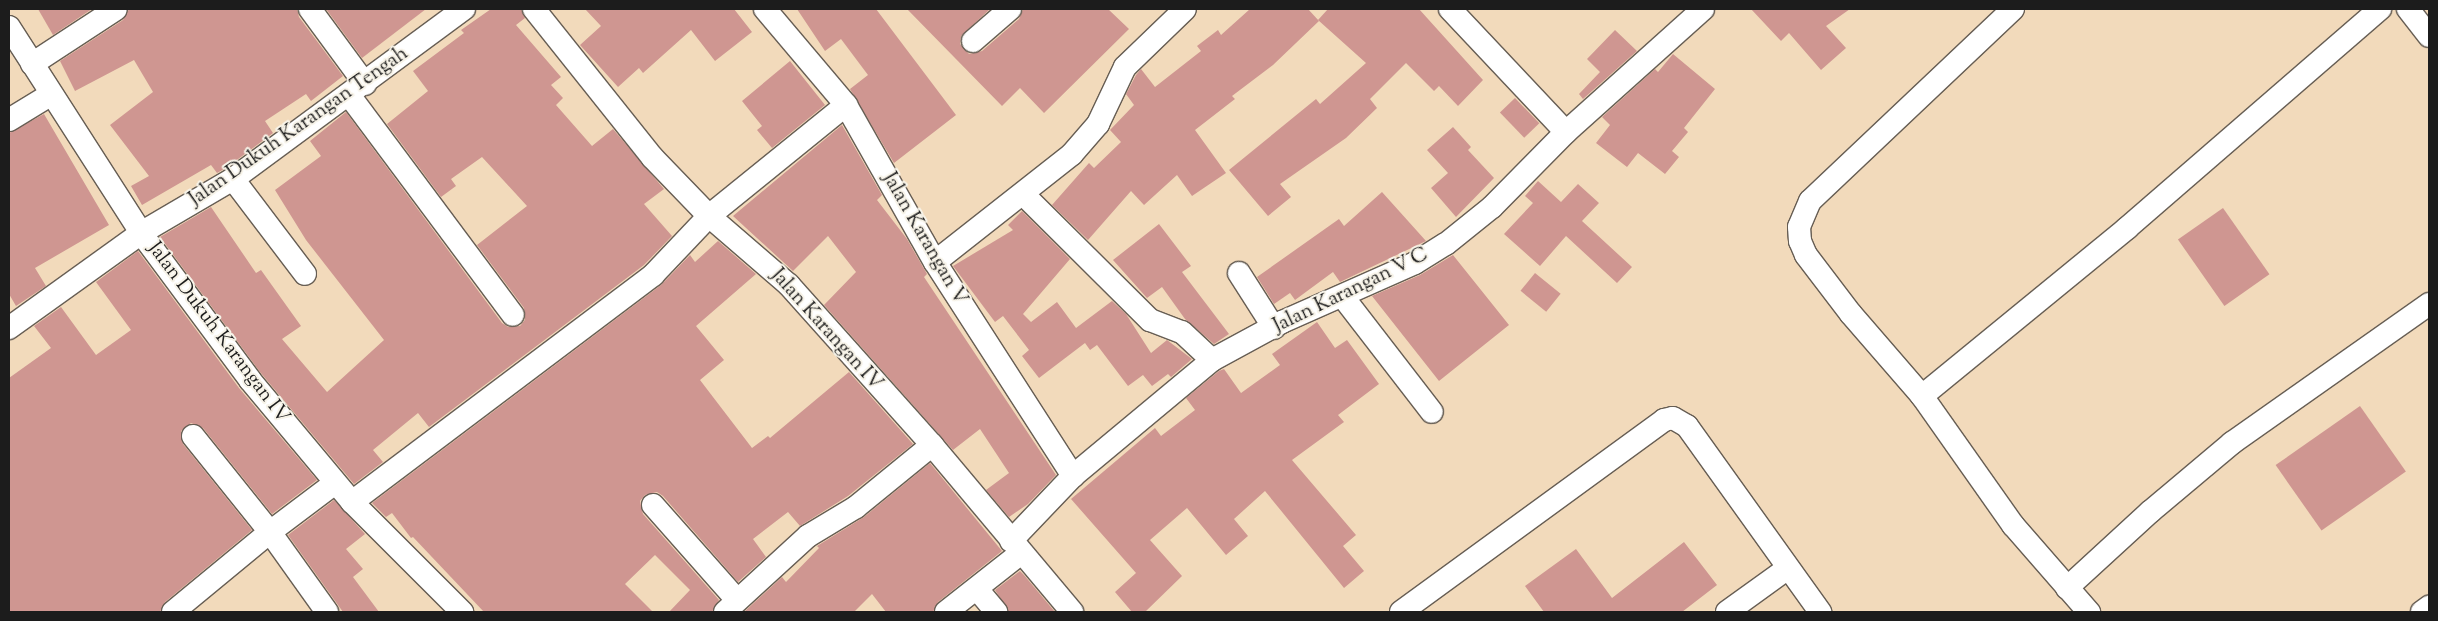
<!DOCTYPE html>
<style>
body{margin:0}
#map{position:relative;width:2438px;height:621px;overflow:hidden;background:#f2dabb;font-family:"Sorts Mill Goudy",serif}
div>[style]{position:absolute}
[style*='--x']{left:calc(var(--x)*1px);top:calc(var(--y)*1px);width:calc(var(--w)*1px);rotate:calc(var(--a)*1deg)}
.building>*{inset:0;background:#cf9691;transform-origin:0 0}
.roads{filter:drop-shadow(1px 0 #675e54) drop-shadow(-1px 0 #675e54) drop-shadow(0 1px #675e54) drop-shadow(0 -1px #675e54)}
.street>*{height:22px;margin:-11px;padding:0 11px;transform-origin:11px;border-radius:11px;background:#fff}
span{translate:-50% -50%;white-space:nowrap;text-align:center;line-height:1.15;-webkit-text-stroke:4px #f7f3e8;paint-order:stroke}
.street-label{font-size:20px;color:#1c1c1c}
.frame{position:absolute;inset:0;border:10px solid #1c1c1c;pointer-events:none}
</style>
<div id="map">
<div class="building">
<i style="clip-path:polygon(38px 9px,92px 9px,53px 35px)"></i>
<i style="clip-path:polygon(129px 9px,297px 9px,299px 17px,343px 76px,311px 101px,306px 94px,265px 121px,273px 133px,226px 168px,217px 173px,211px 165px,142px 205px,131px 186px,149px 176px,110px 125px,153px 92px,134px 60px,75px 91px,60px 61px,123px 20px)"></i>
<i style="clip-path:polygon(326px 9px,426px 9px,362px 58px)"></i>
<i style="clip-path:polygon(491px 9px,521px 9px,525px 18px,516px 25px,561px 77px,551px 85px,563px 98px,556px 105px,592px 146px,613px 129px,664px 189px,644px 204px,672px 236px,644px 265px,429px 427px,418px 413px,373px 450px,383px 462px,354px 484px,260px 372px,160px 237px,211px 207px,256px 273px,261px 270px,301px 326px,282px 339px,327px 392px,384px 340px,306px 240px,275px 190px,321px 156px,310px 141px,346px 112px,502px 323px,508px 327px,520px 326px,525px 320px,524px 308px,477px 245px,527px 206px,482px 157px,451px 179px,456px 186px,441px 197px,387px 124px,428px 91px,413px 71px,464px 33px,461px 30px)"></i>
<i style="clip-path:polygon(585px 9px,734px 9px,752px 32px,715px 61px,691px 30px,643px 73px,639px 68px,618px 87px,580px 45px,601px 26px)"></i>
<i style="clip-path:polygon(797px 9px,876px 9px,956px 115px,894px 163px,850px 89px,868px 75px,841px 39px,825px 51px)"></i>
<i style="clip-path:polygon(907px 9px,990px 9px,961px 36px,960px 44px,969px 54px,982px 51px,1019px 19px,1023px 9px,1108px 9px,1129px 29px,1044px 113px,1020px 88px,1002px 106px)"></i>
<i style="clip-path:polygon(1250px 9px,1308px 9px,1319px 21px,1273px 65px,1232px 96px,1235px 99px,1195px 130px,1226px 173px,1192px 196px,1177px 175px,1144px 205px,1131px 191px,1088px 240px,1052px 205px,1089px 163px,1094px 168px,1121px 142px,1110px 130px,1134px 105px,1126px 94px,1136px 75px,1141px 69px,1155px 87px,1201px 51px,1197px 46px,1218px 30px,1221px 35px)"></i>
<i style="clip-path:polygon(1328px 9px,1419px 9px,1483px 80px,1458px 106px,1439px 86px,1434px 91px,1406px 63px,1370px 99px,1377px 108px,1346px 138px,1280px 184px,1291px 197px,1268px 216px,1229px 170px,1316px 99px,1320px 104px,1366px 63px,1318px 20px)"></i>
<i style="clip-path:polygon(1751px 9px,1850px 9px,1826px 26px,1846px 48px,1821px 70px,1789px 33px,1781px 41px)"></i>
<i style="clip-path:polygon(1615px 30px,1637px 51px,1583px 99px,1579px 94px,1600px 72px,1587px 59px)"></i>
<i style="clip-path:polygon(1673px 54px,1715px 89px,1684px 128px,1688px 132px,1672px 151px,1679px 157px,1665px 174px,1638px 153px,1627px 167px,1596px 143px,1610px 125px,1602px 117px,1655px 69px,1658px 72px)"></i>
<i style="clip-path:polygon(790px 61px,825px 105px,772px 148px,757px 130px,762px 126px,742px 101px)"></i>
<i style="left:1515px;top:98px;width:35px;height:21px;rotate:46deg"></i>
<i style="clip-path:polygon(44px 114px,109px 225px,35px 268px,46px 286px,16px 306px,9px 294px,9px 133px)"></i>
<i style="clip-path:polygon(842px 125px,882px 195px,877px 200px,907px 239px,927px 274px,924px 277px,1056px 475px,1028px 504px,1009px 517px,986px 490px,1009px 473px,980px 429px,953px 450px,824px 305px,856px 272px,828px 236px,793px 271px,733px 216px)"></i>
<i style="clip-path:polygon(1453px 127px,1471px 147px,1468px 150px,1494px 178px,1456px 217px,1431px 188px,1448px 173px,1427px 150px)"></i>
<i style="clip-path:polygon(1538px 181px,1561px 202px,1578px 184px,1599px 203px,1582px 221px,1632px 267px,1617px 283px,1566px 236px,1540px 266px,1504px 234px,1533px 203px,1525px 196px)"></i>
<i style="clip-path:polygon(1382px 192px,1426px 241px,1340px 282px,1333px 272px,1295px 300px,1290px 293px,1274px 304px,1257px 277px,1339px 219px,1344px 226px)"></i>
<i style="left:2223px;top:208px;width:81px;height:55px;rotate:55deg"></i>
<i style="clip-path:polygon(1022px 211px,1070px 259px,1023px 314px,1031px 322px,1057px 302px,1076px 328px,1112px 301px,1126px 314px,1151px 353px,1167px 340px,1192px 359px,1171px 377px,1168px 374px,1152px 386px,1143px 375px,1128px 386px,1097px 345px,1090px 350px,1085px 343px,1039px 378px,1022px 356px,1029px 350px,1003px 316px,995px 322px,953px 266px,1013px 230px,1008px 225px)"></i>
<i style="clip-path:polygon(1159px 224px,1191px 266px,1182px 272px,1229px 334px,1214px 344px,1185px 319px,1162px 287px,1147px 298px,1113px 260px)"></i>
<i style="clip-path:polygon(718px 241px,756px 274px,696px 326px,724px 360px,700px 380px,752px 448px,768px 436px,770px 438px,849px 372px,913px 444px,848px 496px,800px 526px,788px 512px,753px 539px,766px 557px,738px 582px,663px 496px,657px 492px,645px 495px,640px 501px,643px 514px,719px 600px,712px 612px,669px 612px,690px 590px,655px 555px,625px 584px,653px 612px,484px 612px,413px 537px,411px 538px,392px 513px,386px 517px,372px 503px,661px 285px,690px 255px,695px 262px)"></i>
<i style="clip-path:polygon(138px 251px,239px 388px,317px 480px,272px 514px,203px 428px,191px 423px,181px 431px,183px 444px,252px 530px,165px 602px,160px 612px,9px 612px,9px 378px,51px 348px,34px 326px,61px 307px,96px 355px,131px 330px,96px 282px)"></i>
<i style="clip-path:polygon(1453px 255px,1509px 325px,1439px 381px,1372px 296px,1420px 275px)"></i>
<i style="left:1535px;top:273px;width:33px;height:23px;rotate:39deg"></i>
<i style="clip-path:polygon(1317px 322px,1335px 348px,1347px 340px,1379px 384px,1338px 415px,1344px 422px,1292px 460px,1356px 535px,1343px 546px,1364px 571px,1344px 588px,1265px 491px,1234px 519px,1248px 536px,1226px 555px,1187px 508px,1150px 540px,1182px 576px,1145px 612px,1132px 612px,1115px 592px,1136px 573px,1071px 499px,1155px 428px,1161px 436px,1195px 410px,1186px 398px,1219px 371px,1224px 369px,1241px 393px,1280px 365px,1272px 354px)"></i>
<i style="left:2360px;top:406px;width:80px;height:103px;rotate:55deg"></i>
<i style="clip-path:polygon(930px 463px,1002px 551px,938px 602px,933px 612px,886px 612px,872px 594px,854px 612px,744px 612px,782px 577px,786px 582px,819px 548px,817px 546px,864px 517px)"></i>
<i style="clip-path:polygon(334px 500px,365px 534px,346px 549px,363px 569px,353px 577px,379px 612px,343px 612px,288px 535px)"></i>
<i style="clip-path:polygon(1684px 542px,1717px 585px,1682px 612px,1544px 612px,1525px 586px,1576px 549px,1612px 598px)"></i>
<i style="clip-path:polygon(1020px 571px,1024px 575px,1055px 612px,1009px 612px,995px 590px)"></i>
</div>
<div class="roads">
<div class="street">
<i style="--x:310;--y:9;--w:93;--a:53.7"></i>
<i style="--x:534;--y:9;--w:189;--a:51.4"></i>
<i style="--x:652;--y:157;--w:82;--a:46"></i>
<i style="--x:709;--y:216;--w:106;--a:40.8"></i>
<i style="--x:789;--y:285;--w:215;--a:48.2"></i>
<i style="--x:932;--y:445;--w:218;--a:50"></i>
<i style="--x:765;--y:9;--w:126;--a:49.8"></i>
<i style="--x:846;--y:105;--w:180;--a:60.5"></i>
<i style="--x:935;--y:262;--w:255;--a:57.2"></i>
<i style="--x:1450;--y:9;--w:169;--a:46.7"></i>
<i style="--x:2013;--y:9;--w:279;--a:136.6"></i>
<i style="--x:1810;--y:201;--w:28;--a:113"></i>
<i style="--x:1799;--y:227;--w:14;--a:86"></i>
<i style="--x:1800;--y:241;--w:15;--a:67"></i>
<i style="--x:1806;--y:255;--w:74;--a:52.7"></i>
<i style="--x:1851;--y:314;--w:108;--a:49.1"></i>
<i style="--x:1922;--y:396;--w:158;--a:54.8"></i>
<i style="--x:2013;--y:525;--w:116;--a:48.9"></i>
<i style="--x:2408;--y:9;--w:34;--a:52"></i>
<i style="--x:9;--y:27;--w:245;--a:57.3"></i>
<i style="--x:141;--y:233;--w:183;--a:53.4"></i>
<i style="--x:250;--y:380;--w:159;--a:50.1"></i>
<i style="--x:352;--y:502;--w:156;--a:45"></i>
<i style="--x:973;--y:41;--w:49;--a:-40.9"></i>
<i style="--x:32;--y:64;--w:100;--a:-33.2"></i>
<i style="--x:349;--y:95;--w:274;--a:53.3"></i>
<i style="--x:9;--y:120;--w:48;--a:-31.4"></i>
<i style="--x:233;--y:179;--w:119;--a:52.8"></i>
<i style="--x:1023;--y:194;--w:179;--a:44.8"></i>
<i style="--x:1150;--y:320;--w:34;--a:21"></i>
<i style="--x:1182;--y:332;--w:41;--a:43"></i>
<i style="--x:935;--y:262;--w:174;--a:-38.2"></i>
<i style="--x:1072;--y:154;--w:40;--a:-49"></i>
<i style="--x:1098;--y:124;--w:63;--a:-64.7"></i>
<i style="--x:1125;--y:67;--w:83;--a:-44"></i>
<i style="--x:1239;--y:273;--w:65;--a:57.5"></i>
<i style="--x:1343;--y:297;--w:145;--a:52.3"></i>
<i style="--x:9;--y:328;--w:163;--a:-35.7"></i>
<i style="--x:141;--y:233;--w:107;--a:-30.4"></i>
<i style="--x:233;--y:179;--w:287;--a:-36.4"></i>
<i style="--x:1922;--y:396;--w:265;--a:-39.3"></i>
<i style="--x:2127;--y:228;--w:335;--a:-40.9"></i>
<i style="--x:193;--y:436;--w:123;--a:51.3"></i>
<i style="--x:270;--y:532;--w:81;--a:-37"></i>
<i style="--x:352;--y:502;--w:377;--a:-37"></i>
<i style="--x:653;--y:275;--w:81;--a:-46.5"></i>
<i style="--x:709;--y:216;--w:176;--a:-39"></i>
<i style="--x:653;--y:505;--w:127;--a:48.5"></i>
<i style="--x:1011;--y:541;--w:90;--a:-46.4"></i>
<i style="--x:1073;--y:476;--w:181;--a:-39.8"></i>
<i style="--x:1212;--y:360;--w:80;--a:-28.5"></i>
<i style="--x:1282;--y:322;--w:145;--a:-23.9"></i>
<i style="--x:1415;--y:263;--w:36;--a:-32"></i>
<i style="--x:1446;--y:244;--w:59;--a:-38.8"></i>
<i style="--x:1492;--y:207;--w:105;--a:-45.4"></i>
<i style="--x:1566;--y:132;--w:184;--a:-41.9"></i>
<i style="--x:2067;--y:588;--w:114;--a:-42.5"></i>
<i style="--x:2151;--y:511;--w:106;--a:-40"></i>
<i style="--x:2232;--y:443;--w:241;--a:-35.2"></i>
<i style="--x:977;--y:589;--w:30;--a:50"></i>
<i style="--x:173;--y:612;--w:126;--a:-39.5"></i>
<i style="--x:270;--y:532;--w:98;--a:54.5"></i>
<i style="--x:725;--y:612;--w:113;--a:-42.5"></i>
<i style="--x:808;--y:536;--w:56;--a:-31.1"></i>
<i style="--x:856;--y:507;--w:98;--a:-39.2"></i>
<i style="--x:946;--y:612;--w:95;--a:-38.2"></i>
<i style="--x:1401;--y:612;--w:326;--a:-36.1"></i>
<i style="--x:1664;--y:420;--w:9;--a:-13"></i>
<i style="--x:1673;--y:418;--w:16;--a:30"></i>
<i style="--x:1687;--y:426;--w:229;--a:54.4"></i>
<i style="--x:1727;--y:612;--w:75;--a:-35.8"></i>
<i style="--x:2422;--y:612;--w:9;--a:-36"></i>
</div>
</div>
<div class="street-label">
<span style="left:299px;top:127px;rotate:-35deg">Jalan Dukuh Karangan Tengah</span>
<span style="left:924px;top:239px;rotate:60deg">Jalan Karangan V</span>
<span style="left:1351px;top:291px;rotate:-26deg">Jalan Karangan V C</span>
<span style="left:826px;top:330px;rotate:48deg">Jalan Karangan IV</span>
<span style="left:218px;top:333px;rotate:53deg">Jalan Dukuh Karangan IV</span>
</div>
<div class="frame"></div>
</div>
